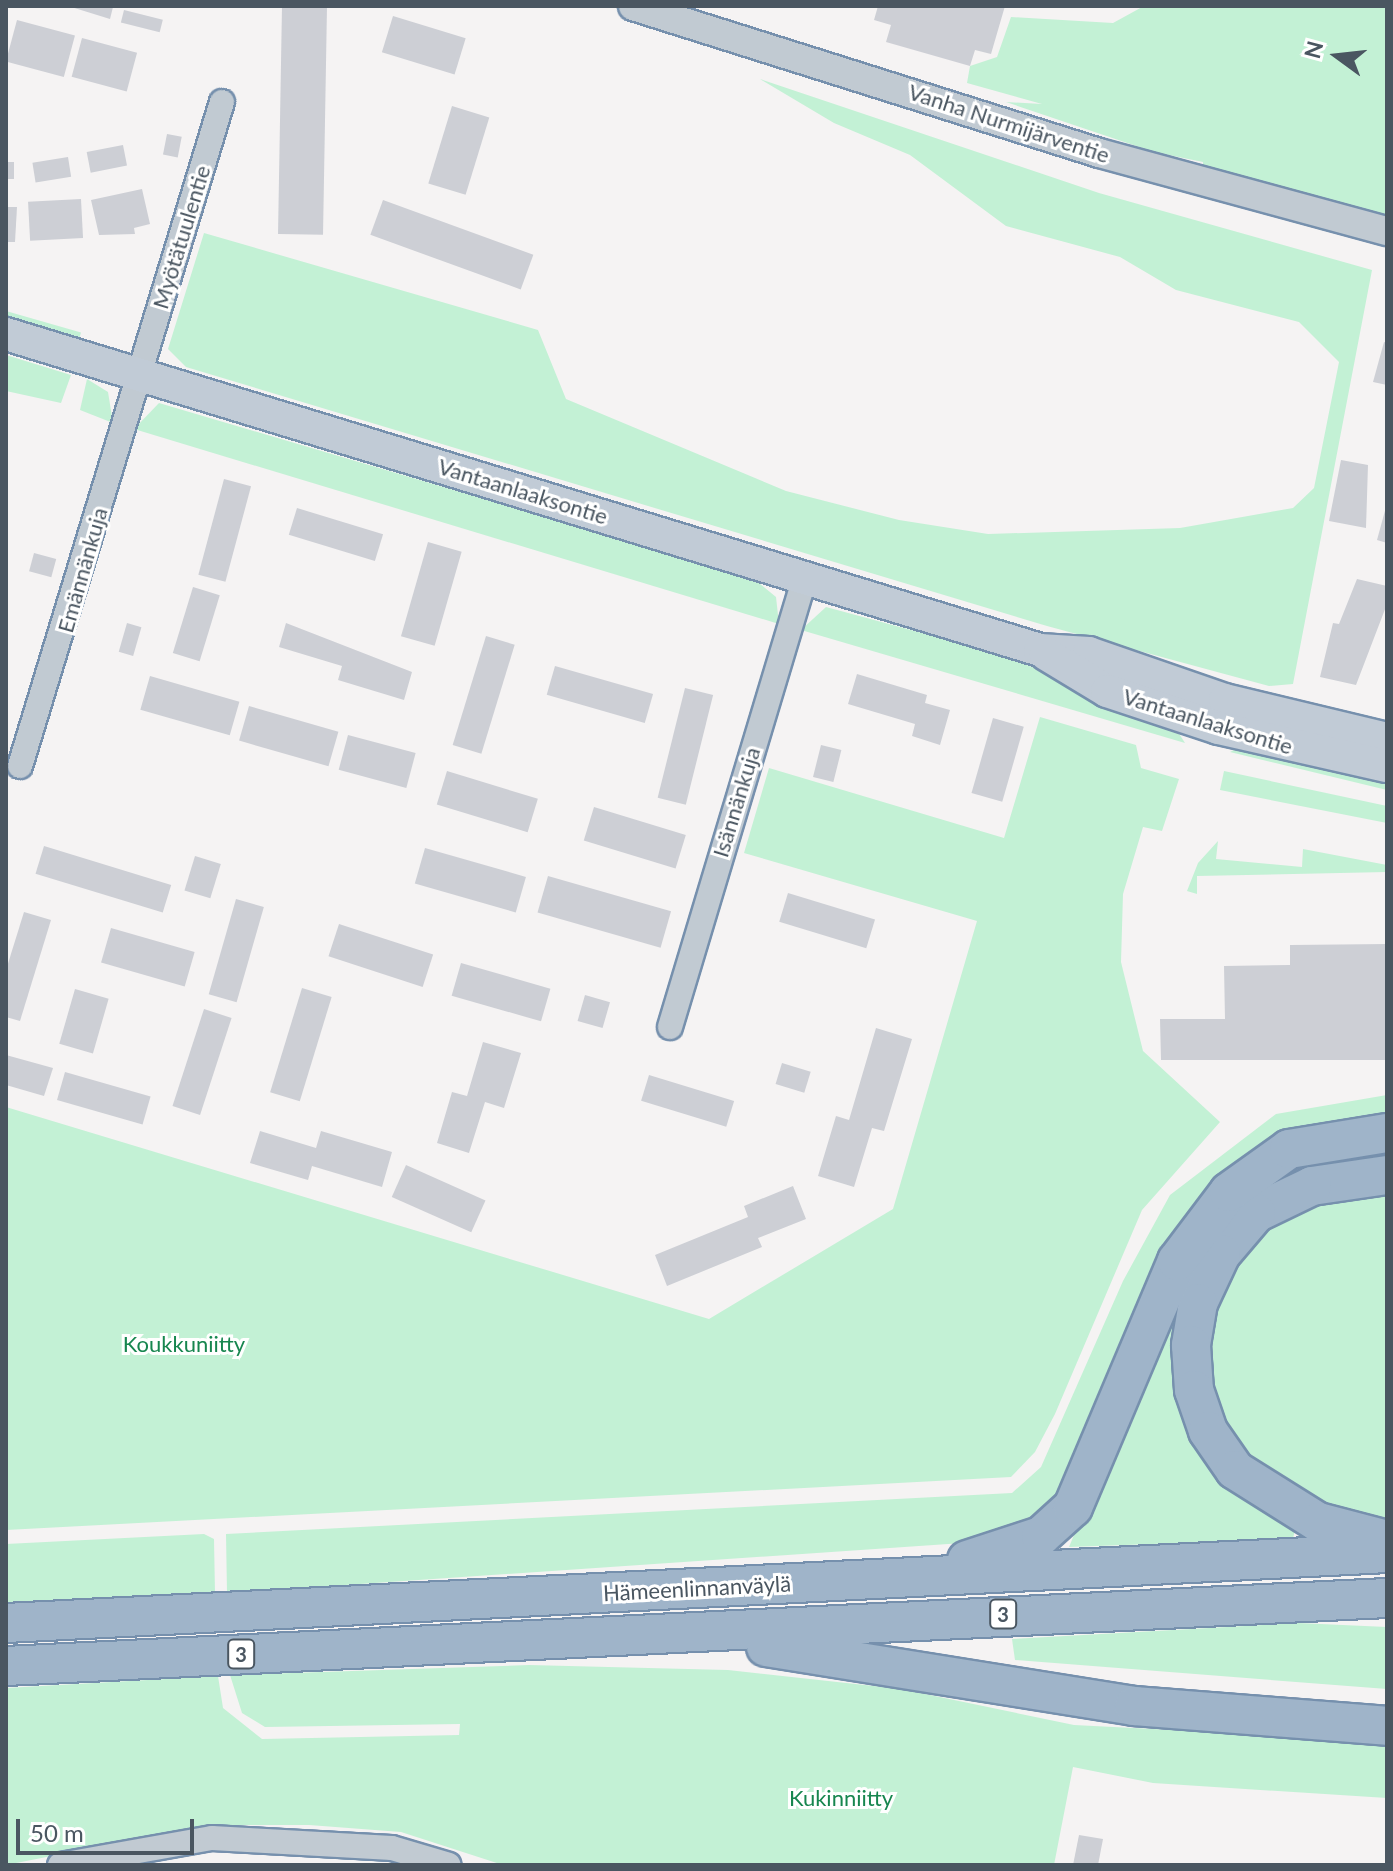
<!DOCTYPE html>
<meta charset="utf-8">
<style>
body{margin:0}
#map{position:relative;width:1393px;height:1871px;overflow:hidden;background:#f5f3f3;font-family:Lato,sans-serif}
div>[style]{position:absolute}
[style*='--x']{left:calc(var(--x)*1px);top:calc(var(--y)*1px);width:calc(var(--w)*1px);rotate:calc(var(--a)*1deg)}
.green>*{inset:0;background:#c3f1d5;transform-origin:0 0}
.building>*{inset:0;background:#cdcfd5;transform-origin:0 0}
.roads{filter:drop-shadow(2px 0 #7690ad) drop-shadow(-2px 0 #7690ad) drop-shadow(0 2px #7690ad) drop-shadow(0 -2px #7690ad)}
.minor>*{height:24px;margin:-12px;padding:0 12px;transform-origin:12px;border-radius:12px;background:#c1cad2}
.tertiary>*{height:28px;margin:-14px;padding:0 14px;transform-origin:14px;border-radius:14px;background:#c1cad2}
.secondary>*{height:32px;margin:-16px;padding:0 16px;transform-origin:16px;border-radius:16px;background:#c1cbd6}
.trunk>*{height:38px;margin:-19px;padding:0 19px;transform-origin:19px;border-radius:19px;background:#9fb4c9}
span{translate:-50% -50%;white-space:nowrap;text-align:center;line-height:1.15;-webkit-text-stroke:6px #fff;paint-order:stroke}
.shield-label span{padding:2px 6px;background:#fff;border:2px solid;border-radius:6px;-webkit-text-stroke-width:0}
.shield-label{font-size:20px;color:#4a5661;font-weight:700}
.street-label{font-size:22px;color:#4a5661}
.park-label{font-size:22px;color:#17864f}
.frame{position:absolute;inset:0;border:8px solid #4a5661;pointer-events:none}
.north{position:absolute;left:1297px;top:16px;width:80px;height:80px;-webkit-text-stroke:6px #fff;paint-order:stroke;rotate:285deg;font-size:22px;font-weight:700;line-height:32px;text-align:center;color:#4a5661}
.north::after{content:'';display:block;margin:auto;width:28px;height:36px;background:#4a5661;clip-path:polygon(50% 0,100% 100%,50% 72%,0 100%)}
.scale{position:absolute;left:16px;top:1819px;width:178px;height:36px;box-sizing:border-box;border:4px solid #4a5661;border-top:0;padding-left:10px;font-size:24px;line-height:28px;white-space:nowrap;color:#4a5661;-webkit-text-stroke:6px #fff;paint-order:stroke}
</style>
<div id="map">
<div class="green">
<i style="clip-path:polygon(1144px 6px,1387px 6px,1387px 217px,1203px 168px,1203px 162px,1154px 152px,1006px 102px,1042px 104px,967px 83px,970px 66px,997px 57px,1011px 17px,1113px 23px)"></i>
<i style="clip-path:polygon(760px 79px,1099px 193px,1372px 270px,1293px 684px,1269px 686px,1047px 626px,186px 367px,168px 349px,204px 233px,538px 330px,566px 399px,786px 491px,899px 520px,988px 534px,1180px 528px,1293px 508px,1314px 488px,1339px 362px,1299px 322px,1176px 290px,1120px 257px,1006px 226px,910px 155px,834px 123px)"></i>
<i style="left:6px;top:311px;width:78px;height:8px;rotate:16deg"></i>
<i style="clip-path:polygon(6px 355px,71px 375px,61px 403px,6px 391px)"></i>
<i style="clip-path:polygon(87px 379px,108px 392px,113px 423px,80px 410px)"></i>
<i style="clip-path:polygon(159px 403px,754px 579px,776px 597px,779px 624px,134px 429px)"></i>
<i style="clip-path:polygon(826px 607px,996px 653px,1171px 721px,1185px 743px,801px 630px)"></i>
<i style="clip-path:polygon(1040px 717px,1136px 745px,1141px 768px,1179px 779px,1162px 831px,1143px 827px,1123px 894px,1121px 962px,1143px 1051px,1220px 1122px,1142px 1210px,1055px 1414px,1035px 1452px,1011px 1477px,6px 1530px,6px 1107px,709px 1319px,893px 1209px,977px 921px,744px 853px,769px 768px,1004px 838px)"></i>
<i style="clip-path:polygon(1238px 748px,1387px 777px,1387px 790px,1230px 752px)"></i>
<i style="clip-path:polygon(1224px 771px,1387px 806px,1387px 823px,1220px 790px)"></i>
<i style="clip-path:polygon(1218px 841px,1216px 859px,1302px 867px,1303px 849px,1387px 865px,1387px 872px,1197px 876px,1197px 894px,1187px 891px,1198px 863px)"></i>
<i style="clip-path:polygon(1387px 1095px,1387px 1122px,1223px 1179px,1194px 1204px,1166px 1246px,1086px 1450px,1049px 1511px,992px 1541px,227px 1593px,226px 1534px,1012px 1493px,1041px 1467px,1123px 1281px,1170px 1195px,1276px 1114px)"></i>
<i style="clip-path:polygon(1387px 1146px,1387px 1163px,1315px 1174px,1187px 1295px,1233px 1484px,1295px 1529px,1293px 1539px,1069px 1547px,1165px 1317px,1288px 1165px)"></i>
<i style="clip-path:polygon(1387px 1191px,1387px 1519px,1359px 1519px,1313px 1506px,1237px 1451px,1204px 1370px,1219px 1282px,1275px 1218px,1310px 1200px)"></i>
<i style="clip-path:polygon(204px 1534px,214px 1539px,215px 1594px,6px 1604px,6px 1544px)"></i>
<i style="clip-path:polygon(1298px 1623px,1387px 1627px,1387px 1689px,1015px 1660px,1012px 1639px)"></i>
<i style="clip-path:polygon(529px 1665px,728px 1670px,901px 1689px,1074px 1725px,1387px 1741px,1387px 1798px,1153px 1783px,1073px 1767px,1054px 1865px,503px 1865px,401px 1832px,309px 1825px,209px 1825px,6px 1865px,6px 1688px,218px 1676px,223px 1708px,262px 1739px,459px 1735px,460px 1724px,265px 1727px,242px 1713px,230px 1675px)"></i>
</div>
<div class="building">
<i style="clip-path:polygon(68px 6px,108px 6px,113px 7px,110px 19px)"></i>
<i style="left:282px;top:6px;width:45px;height:228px;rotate:1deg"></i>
<i style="clip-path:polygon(878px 6px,1005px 6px,991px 54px,975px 50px,970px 66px,886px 42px,891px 25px,874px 20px)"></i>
<i style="left:124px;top:10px;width:40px;height:13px;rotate:14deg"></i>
<i style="left:393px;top:16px;width:76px;height:38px;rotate:17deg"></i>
<i style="left:17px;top:20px;width:60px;height:43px;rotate:15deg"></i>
<i style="left:82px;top:38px;width:57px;height:40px;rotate:15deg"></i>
<i style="left:452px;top:106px;width:39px;height:81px;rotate:17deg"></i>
<i style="left:167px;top:134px;width:15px;height:21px;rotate:11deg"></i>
<i style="left:123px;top:145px;width:21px;height:37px;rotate:79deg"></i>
<i style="left:68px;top:157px;width:20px;height:36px;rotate:81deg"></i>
<i style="left:6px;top:162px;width:8px;height:17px"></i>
<i style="clip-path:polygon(142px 189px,150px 224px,134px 228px,135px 234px,99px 235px,91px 200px)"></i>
<i style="left:81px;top:199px;width:39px;height:53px;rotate:87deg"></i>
<i style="left:383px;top:200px;width:160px;height:37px;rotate:20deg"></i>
<i style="clip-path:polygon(6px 207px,17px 207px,15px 242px,6px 242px)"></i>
<i style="clip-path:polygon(1384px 342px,1387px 343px,1387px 385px,1373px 382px)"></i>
<i style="clip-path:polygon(1341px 460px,1368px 465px,1366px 528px,1329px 521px)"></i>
<i style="left:224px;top:479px;width:28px;height:99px;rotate:15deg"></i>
<i style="clip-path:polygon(1386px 507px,1387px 507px,1387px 543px,1377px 540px)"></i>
<i style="left:297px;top:508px;width:90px;height:28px;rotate:17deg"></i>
<i style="left:428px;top:542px;width:35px;height:98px;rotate:16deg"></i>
<i style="left:34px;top:553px;width:23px;height:19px;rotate:15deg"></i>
<i style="clip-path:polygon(1357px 579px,1387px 586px,1387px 604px,1356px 685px,1320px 677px,1333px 623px,1339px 624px)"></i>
<i style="left:193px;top:587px;width:28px;height:69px;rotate:17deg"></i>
<i style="left:127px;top:623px;width:15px;height:30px;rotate:16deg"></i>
<i style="clip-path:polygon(286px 623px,412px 672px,404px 700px,338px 680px,342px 666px,279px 647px)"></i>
<i style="left:486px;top:636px;width:30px;height:114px;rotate:17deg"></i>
<i style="left:555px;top:666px;width:102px;height:30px;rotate:16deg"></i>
<i style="clip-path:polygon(857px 674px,927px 695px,925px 703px,950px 710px,940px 745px,912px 736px,915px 724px,848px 704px)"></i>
<i style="left:150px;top:676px;width:93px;height:35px;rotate:16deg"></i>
<i style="left:685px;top:688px;width:29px;height:113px;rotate:14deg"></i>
<i style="left:249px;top:706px;width:93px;height:36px;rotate:16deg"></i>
<i style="left:993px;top:718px;width:32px;height:78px;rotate:16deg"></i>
<i style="left:348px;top:735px;width:70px;height:36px;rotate:15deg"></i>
<i style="left:821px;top:745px;width:21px;height:33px;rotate:14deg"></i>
<i style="left:447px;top:771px;width:95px;height:35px;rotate:17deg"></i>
<i style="left:594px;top:807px;width:96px;height:35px;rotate:17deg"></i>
<i style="left:44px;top:846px;width:133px;height:29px;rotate:17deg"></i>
<i style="left:425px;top:848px;width:105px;height:37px;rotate:16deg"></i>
<i style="left:195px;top:856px;width:27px;height:36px;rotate:17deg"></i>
<i style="left:548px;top:876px;width:128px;height:38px;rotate:16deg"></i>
<i style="left:788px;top:893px;width:91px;height:30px;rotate:17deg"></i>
<i style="left:236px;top:899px;width:29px;height:99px;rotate:16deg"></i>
<i style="clip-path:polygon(24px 912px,51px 920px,20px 1021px,6px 1017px,6px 970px)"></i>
<i style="left:339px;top:924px;width:99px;height:34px;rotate:18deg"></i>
<i style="left:111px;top:928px;width:87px;height:36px;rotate:16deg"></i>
<i style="clip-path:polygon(1387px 944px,1387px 1060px,1161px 1060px,1160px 1019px,1225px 1019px,1224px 966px,1290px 965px,1290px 945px)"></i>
<i style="left:461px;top:963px;width:93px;height:34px;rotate:16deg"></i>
<i style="left:302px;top:988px;width:31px;height:109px;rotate:17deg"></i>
<i style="left:75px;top:989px;width:35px;height:57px;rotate:16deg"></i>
<i style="left:585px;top:995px;width:26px;height:27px;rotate:16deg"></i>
<i style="left:204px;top:1009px;width:29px;height:102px;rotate:18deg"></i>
<i style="clip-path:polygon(876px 1028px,912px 1039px,884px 1131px,872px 1128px,854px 1187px,818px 1176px,836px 1116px,849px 1120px)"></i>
<i style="clip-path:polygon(483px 1042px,521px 1053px,504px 1108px,485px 1102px,469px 1153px,437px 1143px,452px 1092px,467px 1096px)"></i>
<i style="clip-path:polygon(6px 1055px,53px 1068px,44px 1096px,6px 1085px)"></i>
<i style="left:782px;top:1063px;width:30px;height:22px;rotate:17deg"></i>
<i style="left:65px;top:1072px;width:89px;height:29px;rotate:16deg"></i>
<i style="left:649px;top:1075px;width:89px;height:27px;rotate:17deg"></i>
<i style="clip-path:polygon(260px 1131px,316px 1148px,321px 1131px,392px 1152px,382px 1187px,312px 1166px,308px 1180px,250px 1163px)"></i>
<i style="left:406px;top:1165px;width:87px;height:35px;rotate:24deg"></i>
<i style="clip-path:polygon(793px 1186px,806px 1219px,758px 1238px,762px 1247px,667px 1286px,655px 1255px,748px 1217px,744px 1206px)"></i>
<i style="clip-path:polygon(1079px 1835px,1103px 1839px,1098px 1865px,1073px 1865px)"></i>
</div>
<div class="roads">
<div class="minor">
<i style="--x:20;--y:766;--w:694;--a:-73.08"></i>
<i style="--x:670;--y:1027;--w:470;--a:-73.3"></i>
<i style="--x:60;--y:1865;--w:154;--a:-10.1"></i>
<i style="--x:212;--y:1838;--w:180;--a:3.2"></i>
<i style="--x:392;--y:1848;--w:59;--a:16.6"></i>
</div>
<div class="tertiary">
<i style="--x:633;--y:6;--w:489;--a:17.5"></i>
<i style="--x:1099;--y:153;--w:298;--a:15.2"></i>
</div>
<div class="secondary">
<i style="--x:6;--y:334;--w:1081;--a:16.99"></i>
<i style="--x:1040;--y:650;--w:49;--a:3.5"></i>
<i style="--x:1089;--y:653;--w:144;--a:19.1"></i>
<i style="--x:1225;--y:700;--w:167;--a:13.5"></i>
<i style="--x:1046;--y:654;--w:71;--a:31.2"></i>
<i style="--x:1107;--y:691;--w:117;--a:18.4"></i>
<i style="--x:1218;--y:728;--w:173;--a:12.7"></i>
</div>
<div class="trunk">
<i style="--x:1387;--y:1175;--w:76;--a:171.7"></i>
<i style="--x:1312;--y:1186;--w:62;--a:154.3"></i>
<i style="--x:1256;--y:1213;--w:54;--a:130.5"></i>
<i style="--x:1221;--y:1254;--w:54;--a:115.1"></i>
<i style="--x:1198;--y:1303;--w:43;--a:99.5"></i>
<i style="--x:1191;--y:1345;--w:45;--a:86.2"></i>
<i style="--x:1194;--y:1390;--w:43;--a:71.1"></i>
<i style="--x:1208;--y:1431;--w:47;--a:55.3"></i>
<i style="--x:1235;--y:1470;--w:98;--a:32.1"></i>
<i style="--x:1318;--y:1522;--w:71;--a:14.6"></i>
<i style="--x:967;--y:1560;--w:78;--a:-18"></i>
<i style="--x:1041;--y:1536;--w:43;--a:-42.2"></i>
<i style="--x:1073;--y:1507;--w:267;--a:-67.1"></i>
<i style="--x:1177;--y:1261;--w:86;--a:-53"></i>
<i style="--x:1229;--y:1192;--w:74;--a:-35.6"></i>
<i style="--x:1289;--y:1149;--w:99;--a:-9.3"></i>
<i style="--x:6;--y:1623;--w:1383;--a:-2.9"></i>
<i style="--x:766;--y:1647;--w:373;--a:9.1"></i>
<i style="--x:1134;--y:1706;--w:254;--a:4.5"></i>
<i style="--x:6;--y:1666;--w:1383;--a:-2.82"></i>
</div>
</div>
<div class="shield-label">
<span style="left:1003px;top:1614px">3</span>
<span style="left:241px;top:1654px">3</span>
</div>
<div class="street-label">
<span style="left:1009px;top:123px;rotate:18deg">Vanha Nurmijärventie</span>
<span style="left:181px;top:237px;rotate:-73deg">Myötätuulentie</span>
<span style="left:523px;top:491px;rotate:17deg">Vantaanlaaksontie</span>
<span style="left:82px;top:570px;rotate:-74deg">Emännänkuja</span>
<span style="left:1208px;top:721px;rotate:17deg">Vantaanlaaksontie</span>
<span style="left:736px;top:802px;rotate:-73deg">Isännänkuja</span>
<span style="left:697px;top:1588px;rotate:-3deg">Hämeenlinnanväylä</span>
</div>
<div class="park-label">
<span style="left:184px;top:1344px">Koukkuniitty</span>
<span style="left:841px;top:1798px">Kukinniitty</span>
</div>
<div class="frame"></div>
<div class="north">N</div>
<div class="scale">50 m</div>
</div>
